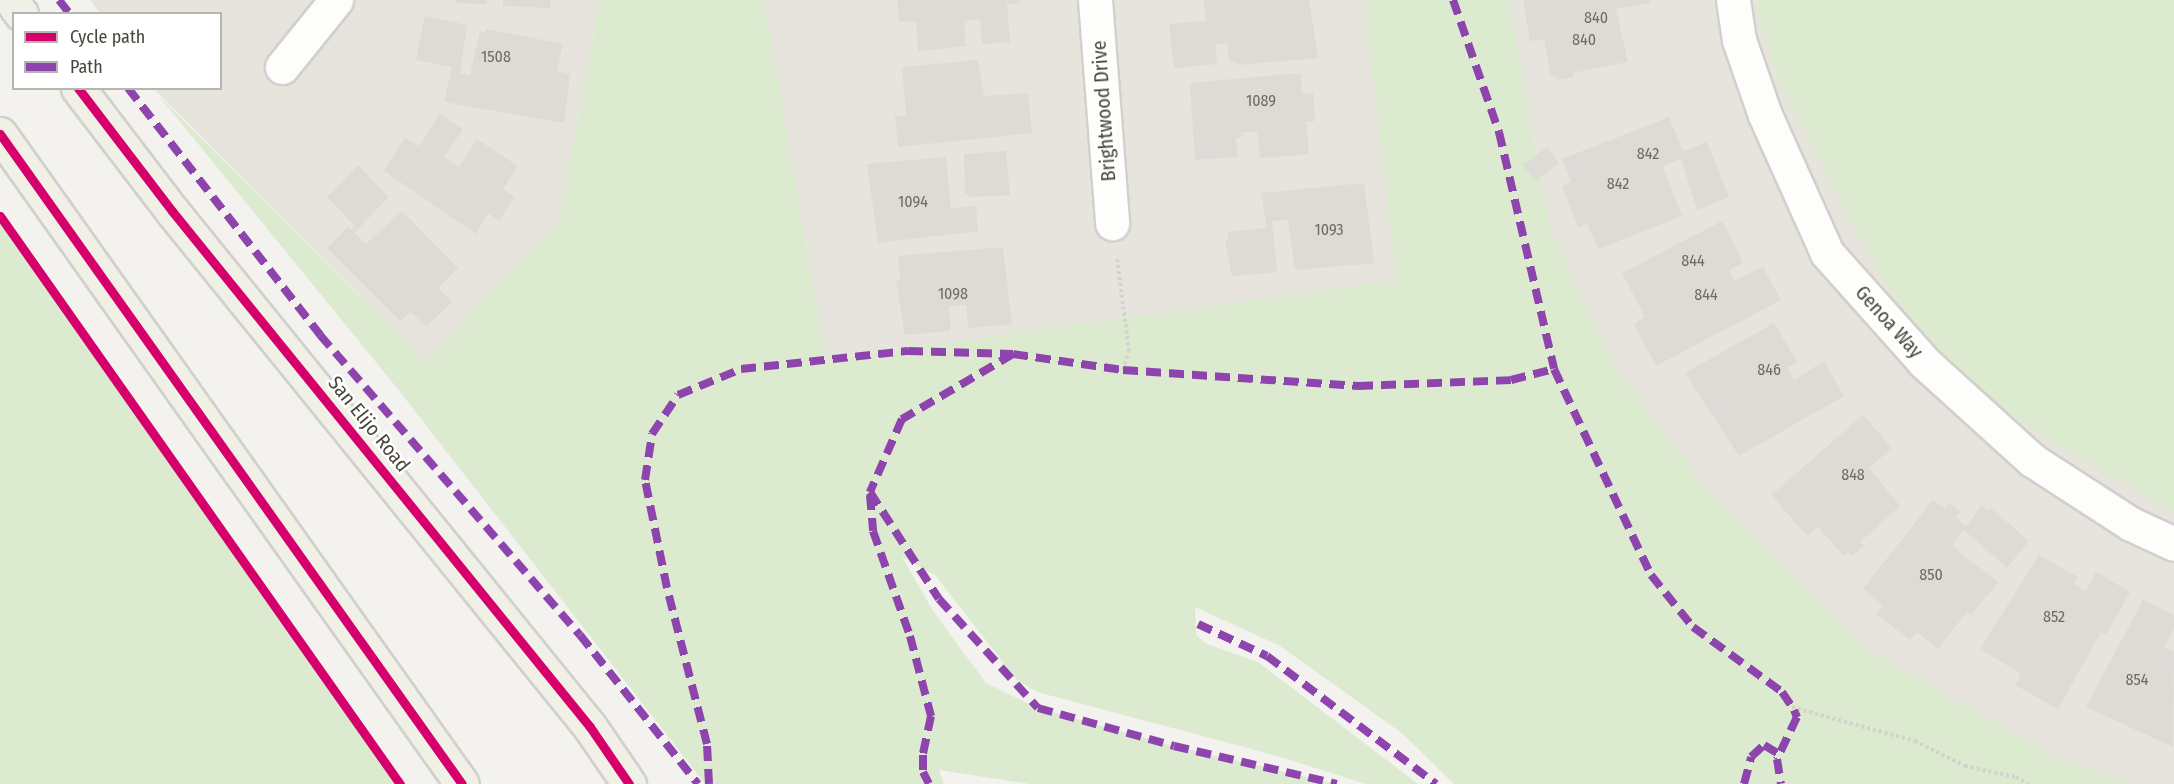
<!DOCTYPE html>
<style>
body{margin:0}
#map{position:relative;width:2174px;height:784px;overflow:hidden;background:#f3f2ee;font-family:"Fira Sans Condensed",sans-serif}
div>[style]{position:absolute}
[style*='--x']{left:calc(var(--x)*1px);top:calc(var(--y)*1px);width:calc(var(--w)*1px);rotate:calc(var(--a)*1deg)}
.residential>*{inset:0;background:#e6e4dc}
.green>*{inset:0;background:#dcebd0}
.building>*{inset:0;background:#dddbd6;transform-origin:0 0}
.path>*{height:4px;margin-top:-2px;transform-origin:0;background:repeating-linear-gradient(90deg,#d3d2cc 0 3px,transparent 0 6px)}
.roads{filter:drop-shadow(2px 0 #d1d0cc) drop-shadow(-2px 0 #d1d0cc) drop-shadow(0 2px #d1d0cc) drop-shadow(0 -2px #d1d0cc)}
.minor>*{height:33px;margin:-16.5px;padding:0 16.5px;transform-origin:16.5px;border-radius:16.5px;background:#fdfdfc}
.major>*{height:33px;margin:-16.5px;padding:0 16.5px;transform-origin:16.5px;border-radius:16.5px;background:#f1f0e6}
.quiet>*{height:8px;margin-top:-4px;transform-origin:0;background:repeating-linear-gradient(90deg,#8e44ad 0 15px,transparent 0 23px)}
.cycleway>*{height:9px;margin:-4.5px;padding:0 4.5px;transform-origin:4.5px;border-radius:4.5px;background:#d6006c}
span{translate:-50% -50%;white-space:nowrap;text-align:center;line-height:1.15;-webkit-text-stroke:5px #fff;paint-order:stroke}
.number-label{font-size:16px;color:#6f6b62}
.number-label span{-webkit-text-stroke-width:0}
.street-label{font-size:20px;color:#49453a}
.legend{position:absolute;left:12px;top:12px;width:210px;height:78px;box-sizing:border-box;background:#fff;border:2px solid #b6b5b0;margin:0;padding:8px 10px;list-style:none;font-size:18px;color:#49453a}
.legend li{display:flex;align-items:center;gap:12px;height:30px}
.legend b{width:30px;border:2px solid #b6b5b0}
</style>
<div id="map">
<div class="residential">
<i style="clip-path:polygon(90px 0,600px 0,558px 221px,426px 361px,154px 89px,220px 88px,220px 14px,100px 13px)"></i>
<i style="clip-path:polygon(764px 0,1364px 0,1396px 280px,826px 359px)"></i>
<i style="clip-path:polygon(1509px 0,2174px 0,2174px 784px,2133px 784px,2056px 758px,1859px 644px,1718px 503px,1617px 370px,1550px 230px)"></i>
</div>
<div class="green">
<i style="clip-path:polygon(600px 0,764px 0,826px 359px,1396px 280px,1364px 0,1509px 0,1550px 230px,1617px 370px,1718px 503px,1859px 644px,2056px 758px,2133px 784px,1454px 784px,1403px 734px,1280px 646px,1195px 607px,1196px 635px,1207px 644px,1258px 662px,1418px 784px,1366px 784px,1274px 755px,1037px 692px,1016px 679px,935px 575px,902px 557px,933px 611px,986px 683px,1038px 708px,1174px 746px,1337px 784px,1030px 784px,939px 770px,944px 784px,705px 784px,397px 388px,159px 96px,426px 361px,558px 221px)"></i>
<i style="clip-path:polygon(1754px 0,2174px 0,2174px 512px,2038px 433px,1995px 402px,1944px 355px,1906px 312px,1877px 271px,1778px 78px)"></i>
<i style="clip-path:polygon(0 216px,374px 749px,400px 784px,0 784px)"></i>
</div>
<div class="building">
<i style="clip-path:polygon(456px 0,487px 0,487px 4px,456px 3px)"></i>
<i style="clip-path:polygon(503px 0,551px 0,550px 8px,503px 6px)"></i>
<i style="clip-path:polygon(897px 0,1020px 0,1020px 3px,1007px 4px,1010px 42px,982px 44px,980px 20px,964px 21px,966px 46px,918px 51px,916px 21px,899px 22px)"></i>
<i style="clip-path:polygon(1204px 0,1309px 0,1318px 58px,1239px 65px,1229px 59px,1227px 43px,1215px 45px,1217px 64px,1174px 68px,1169px 24px,1206px 21px)"></i>
<i style="clip-path:polygon(1523px 0,1650px 0,1651px 3px,1616px 9px,1628px 62px,1573px 73px,1574px 77px,1557px 80px,1556px 76px,1551px 77px,1544px 39px,1530px 41px)"></i>
<i style="clip-path:polygon(425px 16px,467px 25px,460px 73px,470px 75px,480px 31px,486px 32px,486px 29px,563px 44px,557px 71px,570px 74px,564px 123px,444px 102px,452px 67px,416px 60px)"></i>
<i style="clip-path:polygon(978px 60px,984px 96px,1028px 93px,1032px 133px,898px 147px,895px 116px,906px 115px,902px 67px)"></i>
<i style="clip-path:polygon(1301px 73px,1302px 94px,1313px 93px,1315px 121px,1306px 122px,1309px 154px,1260px 158px,1257px 131px,1241px 133px,1241px 137px,1236px 138px,1238px 157px,1195px 160px,1190px 83px)"></i>
<i style="clip-path:polygon(440px 114px,463px 129px,444px 157px,459px 167px,477px 139px,518px 166px,503px 189px,515px 197px,499px 221px,488px 213px,476px 234px,384px 171px,405px 138px,419px 146px)"></i>
<i style="clip-path:polygon(1669px 117px,1683px 151px,1707px 142px,1729px 197px,1697px 210px,1681px 159px,1663px 166px,1682px 216px,1598px 249px,1587px 224px,1578px 228px,1562px 186px,1571px 182px,1562px 159px)"></i>
<i style="left:1547px;top:147px;width:20px;height:30px;rotate:53deg"></i>
<i style="clip-path:polygon(1006px 151px,1010px 195px,971px 197px,965px 193px,964px 154px)"></i>
<i style="clip-path:polygon(946px 157px,951px 208px,976px 206px,978px 231px,878px 243px,867px 164px)"></i>
<i style="clip-path:polygon(358px 165px,389px 197px,354px 233px,366px 244px,402px 211px,458px 268px,438px 288px,452px 302px,426px 327px,411px 312px,400px 321px,327px 248px,348px 227px,351px 230px,355px 226px,327px 197px)"></i>
<i style="clip-path:polygon(1364px 183px,1374px 263px,1295px 270px,1288px 220px,1272px 221px,1277px 272px,1232px 276px,1225px 240px,1229px 239px,1228px 232px,1267px 228px,1261px 193px)"></i>
<i style="clip-path:polygon(1722px 221px,1743px 263px,1729px 270px,1735px 281px,1763px 267px,1781px 300px,1656px 366px,1634px 324px,1645px 317px,1622px 273px)"></i>
<i style="clip-path:polygon(1003px 247px,1012px 324px,968px 328px,966px 305px,949px 306px,951px 331px,905px 335px,896px 280px,900px 280px,898px 256px)"></i>
<i style="clip-path:polygon(1774px 323px,1797px 362px,1787px 368px,1794px 380px,1824px 361px,1844px 396px,1739px 456px,1685px 373px)"></i>
<i style="clip-path:polygon(1863px 415px,1892px 448px,1869px 468px,1900px 506px,1860px 542px,1864px 546px,1852px 556px,1848px 552px,1844px 556px,1818px 527px,1807px 536px,1771px 495px)"></i>
<i style="clip-path:polygon(1933px 500px,1945px 509px,1949px 503px,1960px 512px,1955px 517px,1966px 526px,1982px 505px,1989px 511px,1991px 508px,2029px 541px,2007px 568px,1964px 530px,1952px 546px,1998px 582px,1971px 616px,1967px 612px,1938px 649px,1917px 632px,1910px 640px,1876px 614px,1883px 605px,1863px 589px)"></i>
<i style="clip-path:polygon(2039px 555px,2078px 577px,2074px 584px,2086px 591px,2096px 572px,2130px 592px,2106px 635px,2101px 632px,2058px 709px,2015px 685px,2021px 674px,1980px 649px)"></i>
<i style="clip-path:polygon(2143px 600px,2174px 615px,2174px 628px,2164px 647px,2174px 652px,2173px 747px,2086px 707px)"></i>
</div>
<div class="path">
<i style="--x:1117;--y:259;--w:92;--a:82.5"></i>
<i style="--x:1129;--y:350;--w:21;--a:107"></i>
<i style="--x:1792;--y:707;--w:128;--a:15.5"></i>
<i style="--x:1915;--y:741;--w:56;--a:26.6"></i>
<i style="--x:1965;--y:766;--w:52;--a:12.2"></i>
<i style="--x:2016;--y:777;--w:14;--a:30"></i>
</div>
<div class="roads">
<div class="minor">
<i style="--x:1095;--y:0;--w:224;--a:85.6"></i>
<i style="--x:1733;--y:0;--w:40;--a:81.5"></i>
<i style="--x:1739;--y:40;--w:79;--a:70.9"></i>
<i style="--x:1765;--y:115;--w:151;--a:65.8"></i>
<i style="--x:1827;--y:253;--w:146;--a:48.3"></i>
<i style="--x:1924;--y:362;--w:146;--a:42.2"></i>
<i style="--x:2032;--y:460;--w:118;--a:32.9"></i>
<i style="--x:2131;--y:524;--w:47;--a:24.9"></i>
<i style="--x:282;--y:67;--w:86;--a:-51.1"></i>
</div>
<div class="major">
<i style="--x:11;--y:0;--w:17;--a:54"></i>
<i style="--x:78;--y:88;--w:155;--a:52.6"></i>
<i style="--x:172;--y:211;--w:664;--a:50.99"></i>
<i style="--x:590;--y:727;--w:69;--a:55.6"></i>
<i style="--x:0;--y:134;--w:797;--a:54.6"></i>
</div>
</div>
<div class="quiet">
<i style="--x:59;--y:0;--w:18;--a:52"></i>
<i style="--x:1453;--y:0;--w:140;--a:70.8"></i>
<i style="--x:1499;--y:132;--w:243;--a:76.9"></i>
<i style="--x:128;--y:88;--w:313;--a:52.1"></i>
<i style="--x:320;--y:335;--w:397;--a:49.1"></i>
<i style="--x:580;--y:635;--w:190;--a:51.6"></i>
<i style="--x:1013;--y:354;--w:111;--a:8.3"></i>
<i style="--x:1123;--y:370;--w:236;--a:3.9"></i>
<i style="--x:1358;--y:386;--w:153;--a:-2.2"></i>
<i style="--x:1511;--y:380;--w:44;--a:-14.3"></i>
<i style="--x:1554;--y:369;--w:228;--a:64.8"></i>
<i style="--x:1651;--y:575;--w:67;--a:51.1"></i>
<i style="--x:1693;--y:627;--w:110;--a:36.1"></i>
<i style="--x:1782;--y:692;--w:22;--a:56"></i>
<i style="--x:1794;--y:710;--w:8;--a:67"></i>
<i style="--x:1797;--y:717;--w:47;--a:115.5"></i>
<i style="--x:1777;--y:759;--w:25;--a:81"></i>
<i style="--x:870;--y:495;--w:36;--a:85"></i>
<i style="--x:873;--y:531;--w:111;--a:70.6"></i>
<i style="--x:910;--y:636;--w:83;--a:75.3"></i>
<i style="--x:931;--y:716;--w:40;--a:102"></i>
<i style="--x:923;--y:755;--w:17;--a:90"></i>
<i style="--x:923;--y:772;--w:13;--a:63"></i>
<i style="--x:1198;--y:624;--w:76;--a:24.9"></i>
<i style="--x:1267;--y:656;--w:212;--a:37.1"></i>
<i style="--x:709;--y:784;--w:40;--a:-92.9"></i>
<i style="--x:707;--y:744;--w:161;--a:-104.4"></i>
<i style="--x:667;--y:588;--w:110;--a:-101.5"></i>
<i style="--x:645;--y:480;--w:47;--a:-81.3"></i>
<i style="--x:652;--y:434;--w:47;--a:-56.3"></i>
<i style="--x:678;--y:395;--w:68;--a:-22.4"></i>
<i style="--x:741;--y:369;--w:168;--a:-6.2"></i>
<i style="--x:908;--y:351;--w:105;--a:1.6"></i>
<i style="--x:1013;--y:354;--w:129;--a:149.6"></i>
<i style="--x:902;--y:419;--w:80;--a:113.7"></i>
<i style="--x:870;--y:492;--w:127;--a:57.2"></i>
<i style="--x:939;--y:599;--w:147;--a:47.8"></i>
<i style="--x:1038;--y:708;--w:141;--a:15.6"></i>
<i style="--x:1174;--y:746;--w:167;--a:13.1"></i>
<i style="--x:1744;--y:784;--w:28;--a:-75"></i>
<i style="--x:1751;--y:757;--w:18;--a:-43"></i>
<i style="--x:1764;--y:745;--w:17;--a:31"></i>
</div>
<div class="cycleway">
<i style="--x:78;--y:88;--w:155;--a:52.6"></i>
<i style="--x:172;--y:211;--w:664;--a:50.99"></i>
<i style="--x:590;--y:727;--w:69;--a:55.6"></i>
<i style="--x:0;--y:134;--w:797;--a:54.6"></i>
<i style="--x:0;--y:216;--w:695;--a:54.85"></i>
</div>
<div class="number-label">
<span style="left:1596px;top:18px">840</span>
<span style="left:1584px;top:40px">840</span>
<span style="left:496px;top:57px">1508</span>
<span style="left:1261px;top:101px">1089</span>
<span style="left:1648px;top:154px">842</span>
<span style="left:1618px;top:184px">842</span>
<span style="left:913px;top:202px">1094</span>
<span style="left:1329px;top:230px">1093</span>
<span style="left:1693px;top:261px">844</span>
<span style="left:953px;top:294px">1098</span>
<span style="left:1706px;top:295px">844</span>
<span style="left:1769px;top:370px">846</span>
<span style="left:1853px;top:475px">848</span>
<span style="left:1931px;top:575px">850</span>
<span style="left:2054px;top:617px">852</span>
<span style="left:2137px;top:680px">854</span>
</div>
<div class="street-label">
<span style="left:1104px;top:111px;rotate:-94deg">Brightwood Drive</span>
<span style="left:1889px;top:322px;rotate:48deg">Genoa Way</span>
<span style="left:369px;top:424px;rotate:51deg">San Elijo Road</span>
</div>
<ul class="legend">
<li><b style="height:8px;background:#d6006c"></b>Cycle path</li>
<li><b style="height:8px;background:#8e44ad"></b>Path</li>
</ul>
</div>
